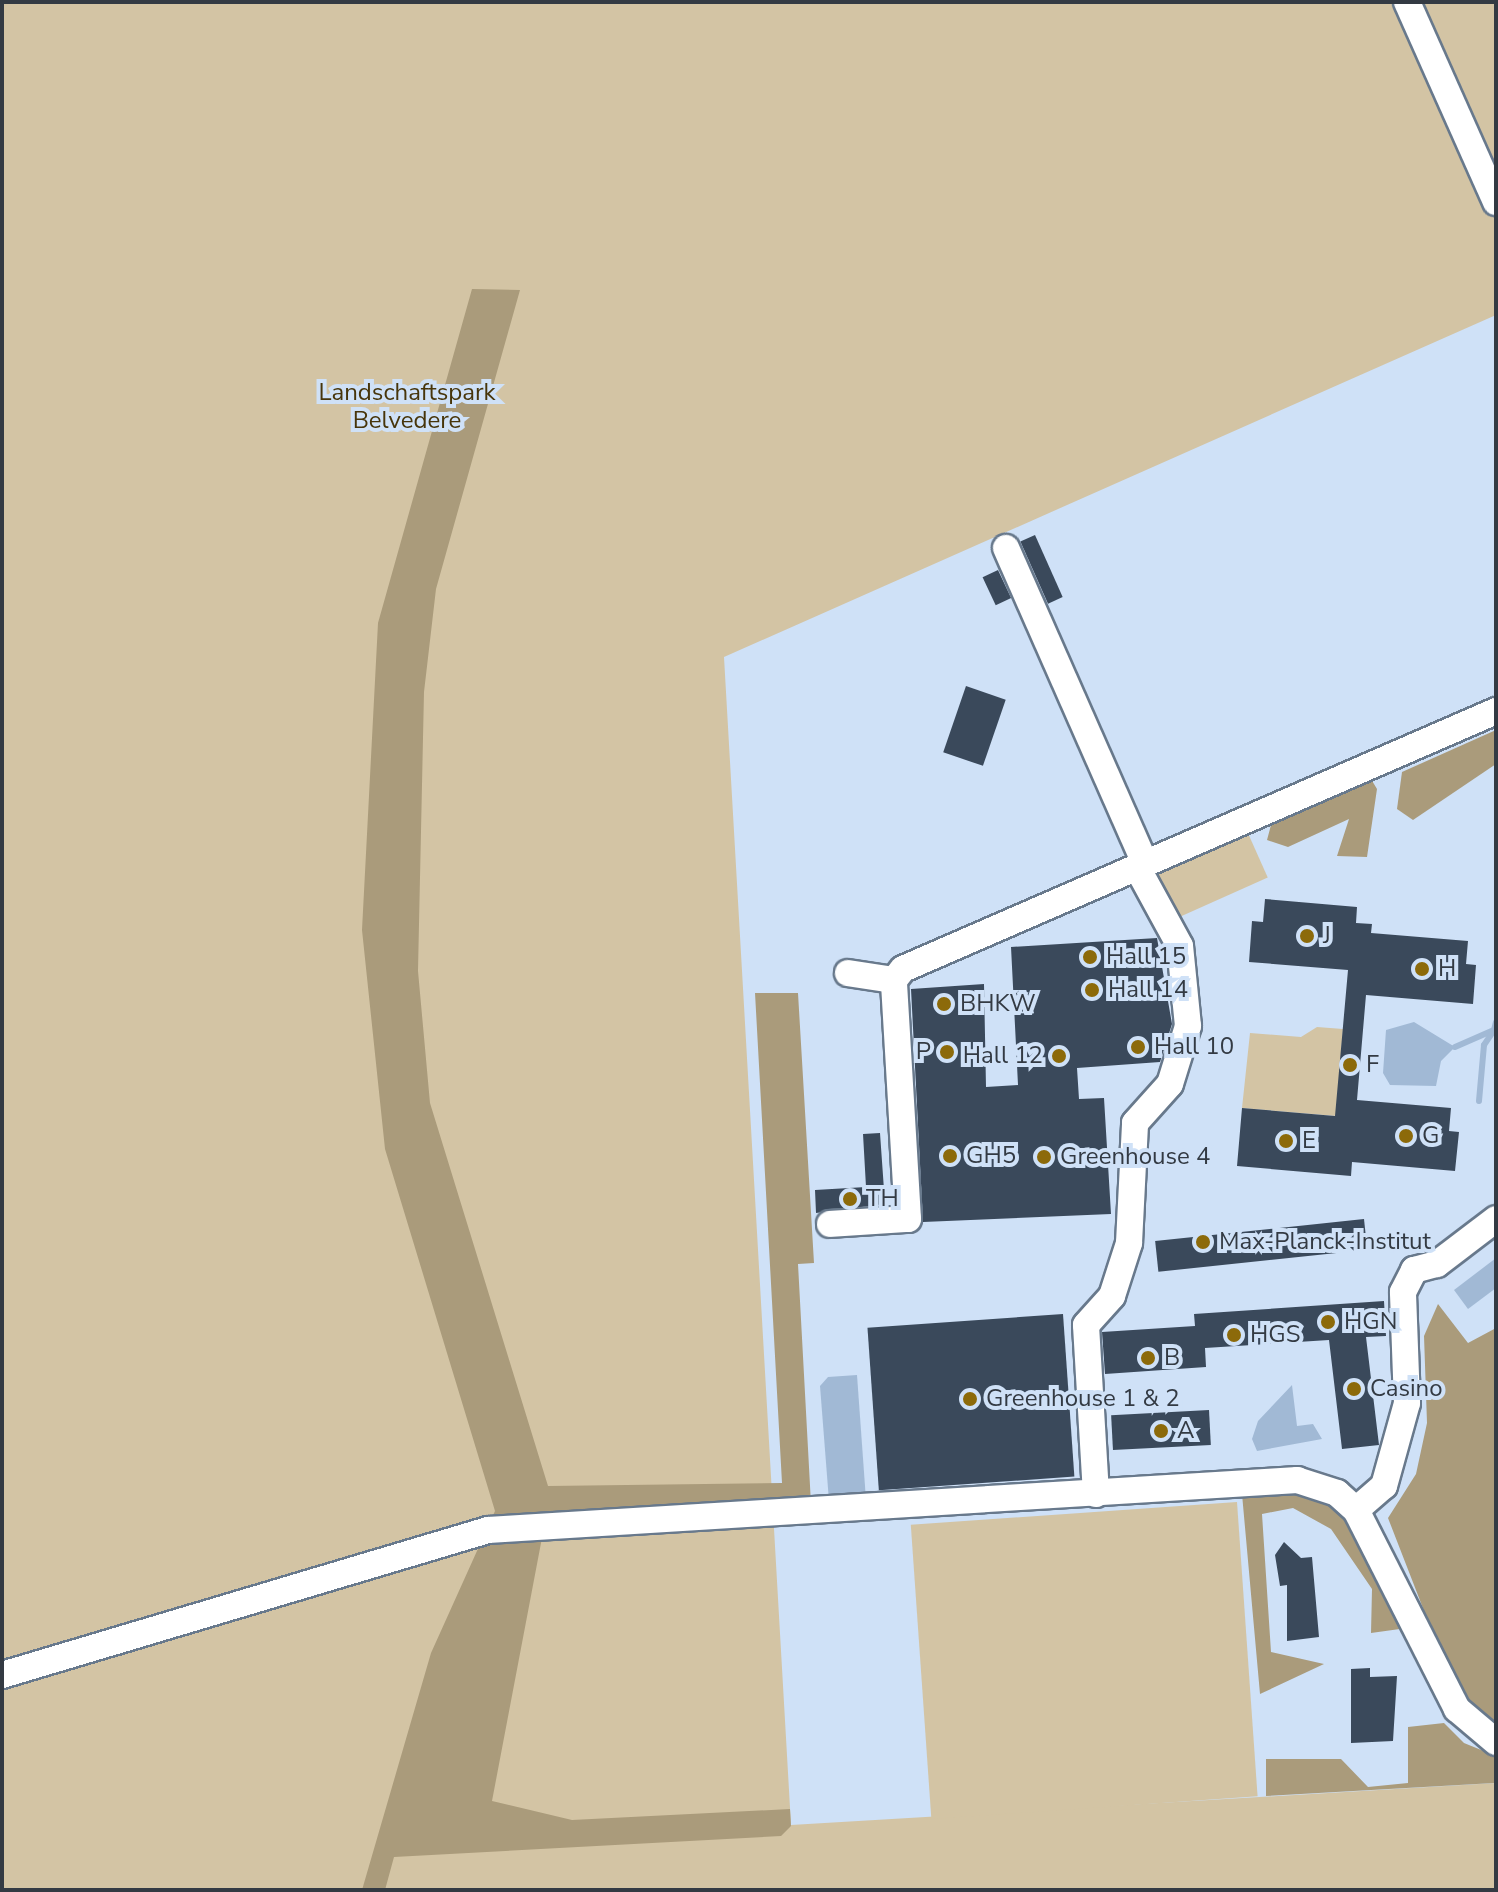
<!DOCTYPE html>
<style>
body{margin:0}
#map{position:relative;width:1498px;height:1892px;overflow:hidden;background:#cfe1f7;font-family:"Nunito Sans",sans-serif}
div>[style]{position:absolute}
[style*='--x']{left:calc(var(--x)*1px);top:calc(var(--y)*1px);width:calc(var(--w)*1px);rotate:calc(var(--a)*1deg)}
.green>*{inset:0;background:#d3c4a4;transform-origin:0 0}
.forest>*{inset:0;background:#aa9b7b}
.water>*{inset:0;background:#a1b9d5}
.stream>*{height:6px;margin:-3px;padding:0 3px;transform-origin:3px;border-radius:3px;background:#a1b9d5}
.building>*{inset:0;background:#3a495b;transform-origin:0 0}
.roads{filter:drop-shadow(2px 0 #68798c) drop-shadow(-2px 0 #68798c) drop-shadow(0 2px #68798c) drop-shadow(0 -2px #68798c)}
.minor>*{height:26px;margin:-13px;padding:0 13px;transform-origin:13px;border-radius:13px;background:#fff}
.dots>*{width:22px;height:22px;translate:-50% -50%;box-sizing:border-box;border:4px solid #cfe1f7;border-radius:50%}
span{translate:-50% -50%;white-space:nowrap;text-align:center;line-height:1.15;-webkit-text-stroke:8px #cfe1f7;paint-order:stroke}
.park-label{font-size:24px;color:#47350a}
.poi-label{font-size:24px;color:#333a43}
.left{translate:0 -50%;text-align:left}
.right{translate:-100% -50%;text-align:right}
.frame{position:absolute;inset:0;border:4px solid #333a43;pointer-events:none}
</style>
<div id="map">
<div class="green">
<i style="clip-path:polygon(2px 2px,1496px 2px,1496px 315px,724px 657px,791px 1825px,1496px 1783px,1496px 1890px,2px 1890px)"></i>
<i style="left:1247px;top:831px;width:51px;height:104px;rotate:66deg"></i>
<i style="clip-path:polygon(1317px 1027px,1343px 1029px,1336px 1116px,1242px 1108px,1250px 1033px,1301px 1037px)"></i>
<i style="left:1237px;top:1502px;width:295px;height:327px;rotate:86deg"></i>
</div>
<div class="forest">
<i style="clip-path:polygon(472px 289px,520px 290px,436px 589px,424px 692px,418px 971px,430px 1103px,548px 1486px,782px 1483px,755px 993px,798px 993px,814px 1263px,798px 1264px,811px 1504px,545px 1522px,492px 1801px,572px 1820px,790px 1809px,791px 1826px,781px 1836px,394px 1857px,385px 1890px,362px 1890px,431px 1653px,495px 1511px,385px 1149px,362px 930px,378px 623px)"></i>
<i style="clip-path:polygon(1496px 730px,1496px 764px,1413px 820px,1397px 809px,1402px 772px)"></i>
<i style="clip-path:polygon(1371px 779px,1377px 789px,1367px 857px,1337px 856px,1349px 819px,1288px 847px,1267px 840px,1271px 825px)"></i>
<i style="clip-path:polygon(1438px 1304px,1468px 1343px,1496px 1328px,1496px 1725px,1474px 1718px,1447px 1670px,1388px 1518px,1416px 1474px,1427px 1423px,1424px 1336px)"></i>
<i style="clip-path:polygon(1294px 1488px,1348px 1516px,1407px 1628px,1371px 1633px,1372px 1589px,1331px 1529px,1293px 1508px,1262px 1514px,1271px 1652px,1324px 1664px,1260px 1694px,1242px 1494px)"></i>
<i style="clip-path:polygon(1444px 1723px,1464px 1743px,1496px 1756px,1494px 1783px,1266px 1796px,1266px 1759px,1341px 1759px,1368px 1787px,1408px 1783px,1408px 1727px)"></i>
</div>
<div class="water">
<i style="clip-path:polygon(1414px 1022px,1455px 1047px,1441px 1061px,1436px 1086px,1390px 1085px,1383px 1073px,1386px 1030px)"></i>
<i style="clip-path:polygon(1496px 1258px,1496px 1288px,1468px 1309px,1454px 1290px)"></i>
<i style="clip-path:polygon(857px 1375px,866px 1500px,829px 1501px,820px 1386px,828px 1377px)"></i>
<i style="clip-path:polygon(1292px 1385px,1297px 1426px,1313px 1424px,1322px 1439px,1257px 1451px,1252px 1439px,1258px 1421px)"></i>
</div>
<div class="stream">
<i style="--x:1455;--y:1047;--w:43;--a:-23.6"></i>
<i style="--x:1494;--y:1030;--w:8;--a:-76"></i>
<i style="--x:1479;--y:1101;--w:56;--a:-84.9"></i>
<i style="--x:1484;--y:1045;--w:18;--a:-56"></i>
</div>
<div class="building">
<i style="left:1035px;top:535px;width:68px;height:16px;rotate:66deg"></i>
<i style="left:998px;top:570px;width:31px;height:17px;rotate:65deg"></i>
<i style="left:966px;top:686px;width:42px;height:70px;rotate:19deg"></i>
<i style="clip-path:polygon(1265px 899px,1357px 907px,1356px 923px,1372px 924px,1371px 933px,1468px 941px,1466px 964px,1476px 965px,1473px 1004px,1366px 995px,1357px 1100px,1451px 1108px,1449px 1131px,1459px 1132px,1455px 1171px,1352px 1162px,1351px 1176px,1237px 1166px,1242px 1108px,1335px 1116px,1348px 970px,1249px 962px,1252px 921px,1263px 922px)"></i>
<i style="clip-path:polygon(1157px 938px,1172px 1024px,1160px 1062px,1077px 1068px,1079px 1099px,1104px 1098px,1111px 1214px,923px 1222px,911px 989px,984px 984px,986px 1087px,1018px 1085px,1011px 947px)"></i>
<i style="clip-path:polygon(880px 1133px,885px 1204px,816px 1213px,815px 1190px,866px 1187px,863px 1134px)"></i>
<i style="left:1364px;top:1219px;width:31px;height:210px;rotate:84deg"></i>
<i style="clip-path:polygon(1384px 1301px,1386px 1336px,1366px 1337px,1379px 1445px,1342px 1449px,1329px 1340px,1205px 1348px,1206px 1367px,1105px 1374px,1102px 1332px,1195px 1326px,1194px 1314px)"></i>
<i style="left:1063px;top:1314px;width:163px;height:196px;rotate:86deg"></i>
<i style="left:1209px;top:1410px;width:35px;height:98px;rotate:87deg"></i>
<i style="clip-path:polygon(1284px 1542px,1301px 1558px,1312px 1557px,1319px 1637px,1287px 1641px,1287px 1585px,1280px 1586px,1275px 1555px)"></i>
<i style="clip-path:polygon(1370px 1668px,1370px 1677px,1397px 1676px,1393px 1741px,1351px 1743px,1351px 1669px)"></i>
</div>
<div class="roads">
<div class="minor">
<i style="--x:1407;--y:2;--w:219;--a:66"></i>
<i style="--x:1006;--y:548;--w:344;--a:66.2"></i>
<i style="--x:848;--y:973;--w:47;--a:8.7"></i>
<i style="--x:830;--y:1224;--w:78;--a:-3.7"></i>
<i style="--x:908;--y:1219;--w:239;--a:-93.4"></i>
<i style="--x:894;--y:980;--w:14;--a:-51"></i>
<i style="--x:903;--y:969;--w:647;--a:-23.51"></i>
<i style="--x:1096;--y:1494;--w:169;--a:-93.4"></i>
<i style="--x:1086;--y:1325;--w:39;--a:-48"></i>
<i style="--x:1112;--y:1296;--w:56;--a:-72.2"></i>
<i style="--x:1129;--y:1243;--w:120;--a:-87.1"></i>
<i style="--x:1135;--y:1123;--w:52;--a:-48.1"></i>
<i style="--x:1170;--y:1084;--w:61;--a:-72.8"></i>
<i style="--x:1188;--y:1026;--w:80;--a:-95.7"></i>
<i style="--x:1180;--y:946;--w:90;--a:-118.6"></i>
<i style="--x:1356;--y:1510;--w:37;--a:-41"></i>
<i style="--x:1384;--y:1486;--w:86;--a:-74.5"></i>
<i style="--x:1407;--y:1403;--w:111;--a:-92.1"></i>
<i style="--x:1403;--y:1292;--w:25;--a:-63"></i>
<i style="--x:1414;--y:1270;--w:24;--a:-15"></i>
<i style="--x:1437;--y:1264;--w:74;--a:-37.3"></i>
<i style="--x:2;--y:1675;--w:507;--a:-16.61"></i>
<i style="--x:488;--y:1530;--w:811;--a:-3.54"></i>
<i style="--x:1297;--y:1480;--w:42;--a:18"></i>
<i style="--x:1337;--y:1493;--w:25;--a:42"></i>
<i style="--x:1356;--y:1510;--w:223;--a:63.1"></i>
<i style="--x:1457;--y:1709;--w:51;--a:40.2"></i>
</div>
</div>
<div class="dots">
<i style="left:1307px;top:936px;background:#8c6a0a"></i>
<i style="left:1090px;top:957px;background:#8c6a0a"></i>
<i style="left:1422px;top:969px;background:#8c6a0a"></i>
<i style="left:1092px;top:990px;background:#8c6a0a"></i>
<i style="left:944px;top:1004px;background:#8c6a0a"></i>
<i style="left:1138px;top:1047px;background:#8c6a0a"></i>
<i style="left:947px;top:1052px;background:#8c6a0a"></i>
<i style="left:1059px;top:1056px;background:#8c6a0a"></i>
<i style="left:1350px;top:1065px;background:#8c6a0a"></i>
<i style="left:1406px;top:1136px;background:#8c6a0a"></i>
<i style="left:1286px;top:1141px;background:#8c6a0a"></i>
<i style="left:950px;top:1156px;background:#8c6a0a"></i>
<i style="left:1044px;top:1157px;background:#8c6a0a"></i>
<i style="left:850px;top:1199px;background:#8c6a0a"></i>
<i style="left:1203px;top:1242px;background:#8c6a0a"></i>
<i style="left:1328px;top:1322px;background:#8c6a0a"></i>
<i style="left:1234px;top:1335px;background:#8c6a0a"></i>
<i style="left:1148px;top:1358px;background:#8c6a0a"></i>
<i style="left:1354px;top:1389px;background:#8c6a0a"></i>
<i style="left:970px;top:1399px;background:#8c6a0a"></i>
<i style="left:1161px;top:1431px;background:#8c6a0a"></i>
</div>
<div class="park-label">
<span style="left:407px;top:407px">Landschaftspark<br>Belvedere</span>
</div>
<div class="poi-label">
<span class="left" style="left:1323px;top:936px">J</span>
<span class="left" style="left:1106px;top:957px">Hall 15</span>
<span class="left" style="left:1438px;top:969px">H</span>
<span class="left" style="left:1108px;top:990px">Hall 14</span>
<span class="left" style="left:960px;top:1004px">BHKW</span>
<span class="left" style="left:1154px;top:1047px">Hall 10</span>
<span class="right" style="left:931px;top:1052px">P</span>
<span class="right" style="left:1043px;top:1056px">Hall 12</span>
<span class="left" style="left:1366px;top:1065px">F</span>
<span class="left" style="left:1422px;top:1136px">G</span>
<span class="left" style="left:1302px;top:1141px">E</span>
<span class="left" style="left:966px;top:1156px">GH5</span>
<span class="left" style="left:1060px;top:1157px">Greenhouse 4</span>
<span class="left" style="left:866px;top:1199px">TH</span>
<span class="left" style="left:1219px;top:1242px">Max-Planck-Institut</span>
<span class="left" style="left:1344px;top:1322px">HGN</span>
<span class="left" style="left:1250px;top:1335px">HGS</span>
<span class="left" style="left:1164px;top:1358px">B</span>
<span class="left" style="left:1370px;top:1389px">Casino</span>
<span class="left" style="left:986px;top:1399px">Greenhouse 1 &amp; 2</span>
<span class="left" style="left:1177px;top:1431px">A</span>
</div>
<div class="frame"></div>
</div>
